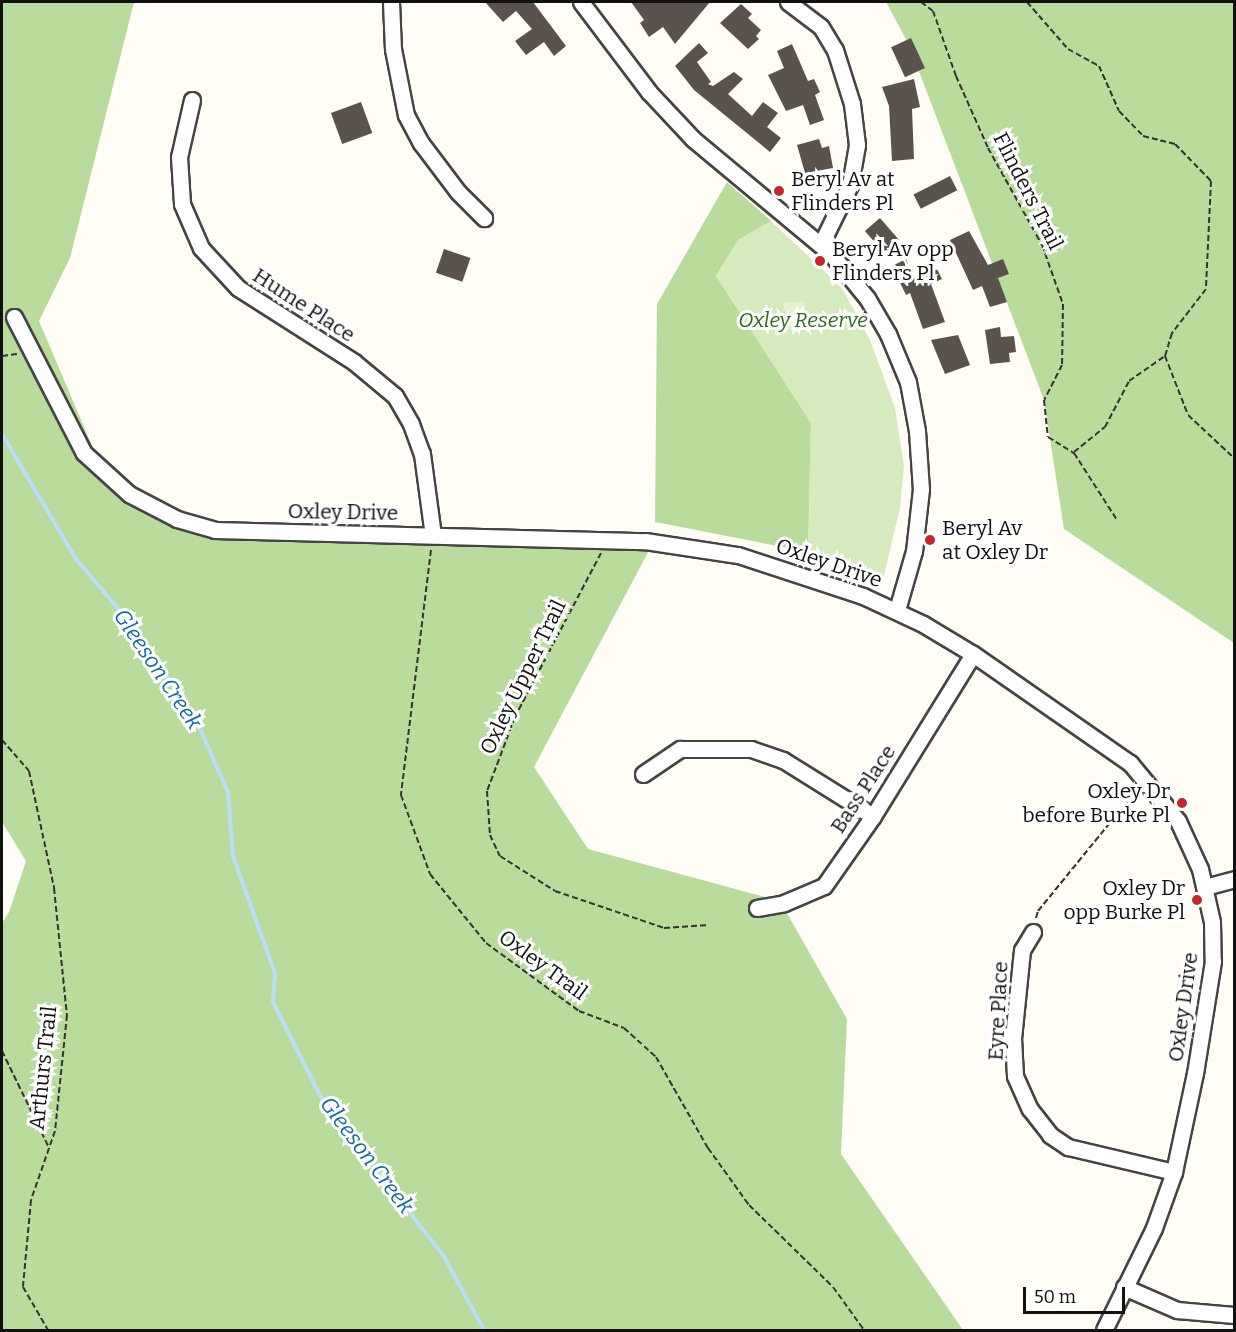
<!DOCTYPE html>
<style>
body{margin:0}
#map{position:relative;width:1236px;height:1332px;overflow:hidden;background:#fffdf5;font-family:Bitter,serif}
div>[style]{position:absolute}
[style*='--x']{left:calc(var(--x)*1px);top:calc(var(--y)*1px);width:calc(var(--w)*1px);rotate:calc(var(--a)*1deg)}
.green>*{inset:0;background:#d5ebbd}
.forest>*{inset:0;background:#b9dc9c}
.pitch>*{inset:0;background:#e6f2cf}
.stream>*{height:4px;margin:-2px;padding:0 2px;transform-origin:2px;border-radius:2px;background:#b9e0f7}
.building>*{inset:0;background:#5a524d;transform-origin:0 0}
.path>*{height:2px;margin-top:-1px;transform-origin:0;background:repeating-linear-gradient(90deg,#333 0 6px,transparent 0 9px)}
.roads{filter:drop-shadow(2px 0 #444) drop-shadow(-2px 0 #444) drop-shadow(0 2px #444) drop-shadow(0 -2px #444)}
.minor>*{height:15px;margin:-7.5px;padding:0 7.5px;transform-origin:7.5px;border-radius:7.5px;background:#fff}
.dots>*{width:16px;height:16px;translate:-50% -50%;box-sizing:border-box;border:3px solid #fff;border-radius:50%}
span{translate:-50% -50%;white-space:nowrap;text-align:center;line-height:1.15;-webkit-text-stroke:6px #fff;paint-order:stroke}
.poi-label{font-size:21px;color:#111}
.left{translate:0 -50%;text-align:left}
.right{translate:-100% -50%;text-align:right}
.street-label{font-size:21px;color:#111}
.park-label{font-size:21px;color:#2f6b1f;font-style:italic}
.water-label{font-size:22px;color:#1768a6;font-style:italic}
.frame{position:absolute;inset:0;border:3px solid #111;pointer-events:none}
.scale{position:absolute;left:1023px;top:1287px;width:102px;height:27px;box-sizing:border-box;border:3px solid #111;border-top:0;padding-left:8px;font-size:18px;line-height:21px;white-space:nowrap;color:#111;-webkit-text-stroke:4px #fff;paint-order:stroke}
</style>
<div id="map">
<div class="green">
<i style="clip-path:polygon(771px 221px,842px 288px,870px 340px,895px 408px,904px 466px,900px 508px,883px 579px,808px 552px,811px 423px,716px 276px,738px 240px)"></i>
</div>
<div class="forest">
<i style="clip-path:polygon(2px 2px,134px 2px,70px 258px,39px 321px,93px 448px,138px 495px,208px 530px,653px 543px,534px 767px,588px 849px,780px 901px,847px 1019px,841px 1154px,963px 1330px,2px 1330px,2px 923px,9px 912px,26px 861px,2px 822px)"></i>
<i style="clip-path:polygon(886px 2px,1234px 2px,1234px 643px,1064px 529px,1044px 400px,909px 45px)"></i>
<i style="clip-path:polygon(727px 182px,771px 221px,738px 240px,716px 276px,811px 423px,808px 552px,655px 522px,657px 304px)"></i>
</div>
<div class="pitch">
<i style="clip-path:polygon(803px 301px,808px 324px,789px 327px,783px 303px)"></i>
</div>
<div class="stream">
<i style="--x:2;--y:434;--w:145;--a:59.4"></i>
<i style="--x:76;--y:559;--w:97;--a:49.6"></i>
<i style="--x:139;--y:633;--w:106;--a:56.9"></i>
<i style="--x:197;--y:722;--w:77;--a:66.1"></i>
<i style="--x:228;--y:792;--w:64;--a:85.5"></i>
<i style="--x:233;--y:856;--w:124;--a:70.3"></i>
<i style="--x:275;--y:973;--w:29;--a:94"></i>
<i style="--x:273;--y:1002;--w:115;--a:63.2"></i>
<i style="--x:325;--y:1105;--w:191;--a:51.8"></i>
<i style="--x:443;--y:1255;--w:85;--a:61.3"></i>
</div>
<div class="building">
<i style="clip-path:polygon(485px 2px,533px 2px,566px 46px,554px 56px,544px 42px,526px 55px,515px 41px,532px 29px,516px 11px,503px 22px)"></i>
<i style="clip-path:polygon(631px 2px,710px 2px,675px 44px,663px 27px,649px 37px,640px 23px,644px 20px)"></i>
<i style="clip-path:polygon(741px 4px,752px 14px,748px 18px,761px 30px,756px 36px,759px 39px,748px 49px,720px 23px)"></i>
<i style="left:911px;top:38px;width:33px;height:22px;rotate:65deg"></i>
<i style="clip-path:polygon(699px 43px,708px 53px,697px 62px,711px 82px,708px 84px,713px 86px,734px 72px,743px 79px,728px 94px,752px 116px,763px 102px,778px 113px,767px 127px,781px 138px,770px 152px,694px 90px,675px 66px)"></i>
<i style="clip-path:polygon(792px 44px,808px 81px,814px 79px,820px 92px,815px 95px,824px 120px,810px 125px,803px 105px,786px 111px,768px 75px,784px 68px,777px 51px)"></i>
<i style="clip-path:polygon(914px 79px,920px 107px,912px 109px,914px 159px,892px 161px,889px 106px,882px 87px)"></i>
<i style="left:361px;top:102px;width:33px;height:32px;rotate:70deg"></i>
<i style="clip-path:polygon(819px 139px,822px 148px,829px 146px,833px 168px,805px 173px,797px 145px)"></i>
<i style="left:950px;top:176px;width:16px;height:41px;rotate:63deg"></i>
<i style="left:880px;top:218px;width:29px;height:20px;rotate:49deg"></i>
<i style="clip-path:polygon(969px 231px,988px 265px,1003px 259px,1009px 274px,998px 278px,1007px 302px,990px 307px,982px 286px,973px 290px,950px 240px)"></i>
<i style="left:444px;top:249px;width:28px;height:25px;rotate:19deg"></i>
<i style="clip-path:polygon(906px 259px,911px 273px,930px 265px,933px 271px,937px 269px,942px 279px,931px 284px,945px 322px,923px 329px,910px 293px,906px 295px,892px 266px)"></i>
<i style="clip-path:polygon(1000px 327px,1001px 337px,1014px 336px,1016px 352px,1009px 353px,1010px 362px,990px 364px,985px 330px)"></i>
<i style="clip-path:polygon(958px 335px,970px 365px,945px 374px,931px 340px)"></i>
</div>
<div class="path">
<i style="--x:921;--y:2;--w:15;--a:37"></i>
<i style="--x:933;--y:11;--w:69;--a:70.5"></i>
<i style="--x:956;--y:76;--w:79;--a:66"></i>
<i style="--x:988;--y:148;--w:111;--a:60.9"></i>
<i style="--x:1042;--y:245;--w:63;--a:70.4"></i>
<i style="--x:1063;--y:304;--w:61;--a:90.9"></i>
<i style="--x:1062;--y:365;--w:39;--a:117"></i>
<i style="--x:1044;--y:400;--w:37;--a:84"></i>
<i style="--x:1048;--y:437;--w:31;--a:32"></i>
<i style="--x:1074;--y:453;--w:80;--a:57.3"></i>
<i style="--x:1027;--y:2;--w:62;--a:48.9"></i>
<i style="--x:1068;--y:49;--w:35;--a:29"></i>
<i style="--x:1099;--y:66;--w:49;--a:66"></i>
<i style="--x:1119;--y:111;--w:35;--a:46"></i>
<i style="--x:1143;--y:136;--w:33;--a:14"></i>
<i style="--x:1175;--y:144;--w:52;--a:45.8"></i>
<i style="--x:1211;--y:181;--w:108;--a:92.7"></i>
<i style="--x:1206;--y:289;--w:56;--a:127.7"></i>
<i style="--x:1172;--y:333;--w:24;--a:107"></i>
<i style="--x:1165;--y:356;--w:63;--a:68.7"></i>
<i style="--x:1188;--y:415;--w:63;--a:43.1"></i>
<i style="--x:2;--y:356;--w:15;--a:-8"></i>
<i style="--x:1074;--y:452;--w:40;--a:-39"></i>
<i style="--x:1105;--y:427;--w:52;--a:-62.4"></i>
<i style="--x:1129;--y:381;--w:44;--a:-34.8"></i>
<i style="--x:431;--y:550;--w:247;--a:97"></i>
<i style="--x:401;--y:795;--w:84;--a:69.8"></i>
<i style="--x:430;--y:874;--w:89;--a:50.9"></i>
<i style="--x:486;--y:943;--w:115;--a:36.2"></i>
<i style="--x:579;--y:1011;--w:48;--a:20.7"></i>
<i style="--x:624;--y:1028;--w:43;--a:42.2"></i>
<i style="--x:656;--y:1057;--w:105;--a:60.3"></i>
<i style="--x:708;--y:1148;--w:70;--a:54.3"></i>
<i style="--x:749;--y:1205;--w:117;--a:44.3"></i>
<i style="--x:833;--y:1287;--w:53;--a:54.2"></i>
<i style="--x:601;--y:553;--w:185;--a:117.7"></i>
<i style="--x:515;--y:717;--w:79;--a:110.7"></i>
<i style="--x:487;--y:791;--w:44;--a:86.1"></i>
<i style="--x:490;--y:835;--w:23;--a:65"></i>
<i style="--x:500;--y:856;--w:65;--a:32.5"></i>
<i style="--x:555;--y:891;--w:115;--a:18.7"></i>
<i style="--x:664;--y:928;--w:45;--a:-3.8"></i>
<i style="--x:2;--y:740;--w:41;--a:48.9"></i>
<i style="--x:29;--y:771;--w:120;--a:77.9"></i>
<i style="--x:54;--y:888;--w:128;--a:84.2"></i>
<i style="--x:67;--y:1015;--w:117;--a:95.9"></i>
<i style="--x:55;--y:1131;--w:73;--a:109.2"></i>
<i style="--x:31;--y:1200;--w:87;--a:95.3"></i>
<i style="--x:23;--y:1287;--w:50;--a:59.8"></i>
<i style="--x:1036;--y:918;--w:7;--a:-74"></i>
<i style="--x:1038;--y:911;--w:155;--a:-50.8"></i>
<i style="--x:2;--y:1051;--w:108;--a:64.1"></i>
</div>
<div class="roads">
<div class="minor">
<i style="--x:391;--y:2;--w:47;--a:87.6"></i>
<i style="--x:393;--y:49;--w:67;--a:78.9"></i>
<i style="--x:406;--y:115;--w:32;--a:62"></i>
<i style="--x:421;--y:143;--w:61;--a:52.9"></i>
<i style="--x:458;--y:192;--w:37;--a:45"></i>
<i style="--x:581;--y:2;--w:113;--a:52.9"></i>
<i style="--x:649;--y:92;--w:64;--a:46.9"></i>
<i style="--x:693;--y:139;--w:181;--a:39.8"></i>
<i style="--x:832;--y:255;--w:55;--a:50.9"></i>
<i style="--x:867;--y:298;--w:42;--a:59.7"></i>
<i style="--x:888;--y:334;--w:52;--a:67.4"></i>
<i style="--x:908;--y:382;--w:50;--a:79.6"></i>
<i style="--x:917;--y:431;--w:58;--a:86.1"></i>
<i style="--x:921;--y:489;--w:62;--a:96.4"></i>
<i style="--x:914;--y:551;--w:61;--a:106.1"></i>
<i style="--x:788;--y:2;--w:41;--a:37.1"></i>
<i style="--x:821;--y:27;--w:27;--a:59"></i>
<i style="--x:835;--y:50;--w:57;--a:72.5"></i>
<i style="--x:852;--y:104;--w:41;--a:83"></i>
<i style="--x:857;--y:145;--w:41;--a:99.9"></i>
<i style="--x:850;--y:185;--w:66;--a:116.2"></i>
<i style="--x:192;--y:100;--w:58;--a:102.8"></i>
<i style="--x:179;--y:157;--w:47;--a:86.3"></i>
<i style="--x:182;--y:204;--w:48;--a:66.6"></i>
<i style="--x:201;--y:248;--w:54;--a:47.2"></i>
<i style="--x:238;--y:288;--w:138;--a:32.5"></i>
<i style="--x:354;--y:362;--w:53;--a:39.7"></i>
<i style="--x:395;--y:396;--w:32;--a:60"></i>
<i style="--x:411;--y:424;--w:32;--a:70"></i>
<i style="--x:422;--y:454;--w:82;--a:82.3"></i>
<i style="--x:14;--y:317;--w:153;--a:62.8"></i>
<i style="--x:84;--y:453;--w:61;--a:42.3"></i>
<i style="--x:129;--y:494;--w:54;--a:27.5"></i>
<i style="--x:177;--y:519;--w:40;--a:16"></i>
<i style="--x:215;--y:530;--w:430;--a:1.5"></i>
<i style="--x:645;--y:541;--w:94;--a:8.6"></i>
<i style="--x:738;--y:555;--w:132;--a:18.2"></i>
<i style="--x:863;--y:596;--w:66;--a:25"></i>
<i style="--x:923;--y:624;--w:58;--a:31"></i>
<i style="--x:973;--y:654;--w:191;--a:34.8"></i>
<i style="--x:1130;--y:763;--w:75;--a:50.4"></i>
<i style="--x:1178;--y:821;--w:53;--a:65.4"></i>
<i style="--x:1200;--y:869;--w:54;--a:77.2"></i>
<i style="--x:1212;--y:922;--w:39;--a:89"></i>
<i style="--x:1213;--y:961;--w:113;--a:99.1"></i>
<i style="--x:1195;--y:1073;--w:101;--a:102"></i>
<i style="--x:1174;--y:1172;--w:59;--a:109.7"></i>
<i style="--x:1154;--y:1228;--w:114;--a:116.1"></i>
<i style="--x:643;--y:774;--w:45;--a:-34"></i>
<i style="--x:680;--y:749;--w:71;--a:0"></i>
<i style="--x:751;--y:749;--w:34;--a:19"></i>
<i style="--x:783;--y:760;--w:106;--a:31.9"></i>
<i style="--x:1205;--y:887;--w:30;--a:-15"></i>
<i style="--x:757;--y:908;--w:27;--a:-10"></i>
<i style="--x:784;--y:903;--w:43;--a:-23"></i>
<i style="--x:824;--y:886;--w:85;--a:-55"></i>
<i style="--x:873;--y:816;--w:190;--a:-58.3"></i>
<i style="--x:1033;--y:932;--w:21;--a:121"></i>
<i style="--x:1022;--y:950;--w:88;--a:95.8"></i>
<i style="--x:1013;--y:1038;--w:38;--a:87"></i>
<i style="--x:1015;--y:1076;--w:36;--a:66"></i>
<i style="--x:1030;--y:1109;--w:33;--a:52"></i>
<i style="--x:1050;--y:1135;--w:22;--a:34"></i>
<i style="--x:1068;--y:1147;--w:109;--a:13.3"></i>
<i style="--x:1124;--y:1287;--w:58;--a:23.5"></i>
<i style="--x:1177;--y:1310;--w:57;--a:5"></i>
</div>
</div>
<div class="dots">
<i style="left:779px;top:191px;background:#c4262e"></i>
<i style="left:820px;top:261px;background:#c4262e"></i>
<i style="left:930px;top:540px;background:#c4262e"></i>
<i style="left:1182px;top:803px;background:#c4262e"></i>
<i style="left:1197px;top:900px;background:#c4262e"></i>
</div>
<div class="poi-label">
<span class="left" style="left:791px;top:191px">Beryl Av at<br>Flinders Pl</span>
<span class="left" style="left:832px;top:261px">Beryl Av opp<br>Flinders Pl</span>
<span class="left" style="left:942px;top:540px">Beryl Av<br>at Oxley Dr</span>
<span class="right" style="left:1170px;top:803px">Oxley Dr<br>before Burke Pl</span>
<span class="right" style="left:1185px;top:900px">Oxley Dr<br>opp Burke Pl</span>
</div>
<div class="street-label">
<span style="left:1028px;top:191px;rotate:63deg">Flinders Trail</span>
<span style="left:304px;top:305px;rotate:33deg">Hume Place</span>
<span style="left:343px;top:512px;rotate:1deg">Oxley Drive</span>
<span style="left:829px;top:563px;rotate:19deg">Oxley Drive</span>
<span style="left:523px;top:677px;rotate:-64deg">Oxley Upper Trail</span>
<span style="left:863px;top:789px;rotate:-57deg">Bass Place</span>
<span style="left:543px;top:965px;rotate:36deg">Oxley Trail</span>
<span style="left:1183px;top:1007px;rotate:-82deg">Oxley Drive</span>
<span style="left:998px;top:1011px;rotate:-87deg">Eyre Place</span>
<span style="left:43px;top:1068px;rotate:-84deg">Arthurs Trail</span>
</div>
<div class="park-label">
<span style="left:803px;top:320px">Oxley Reserve</span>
</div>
<div class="water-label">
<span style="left:158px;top:669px;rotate:56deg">Gleeson Creek</span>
<span style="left:367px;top:1155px;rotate:53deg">Gleeson Creek</span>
</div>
<div class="frame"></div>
<div class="scale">50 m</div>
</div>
